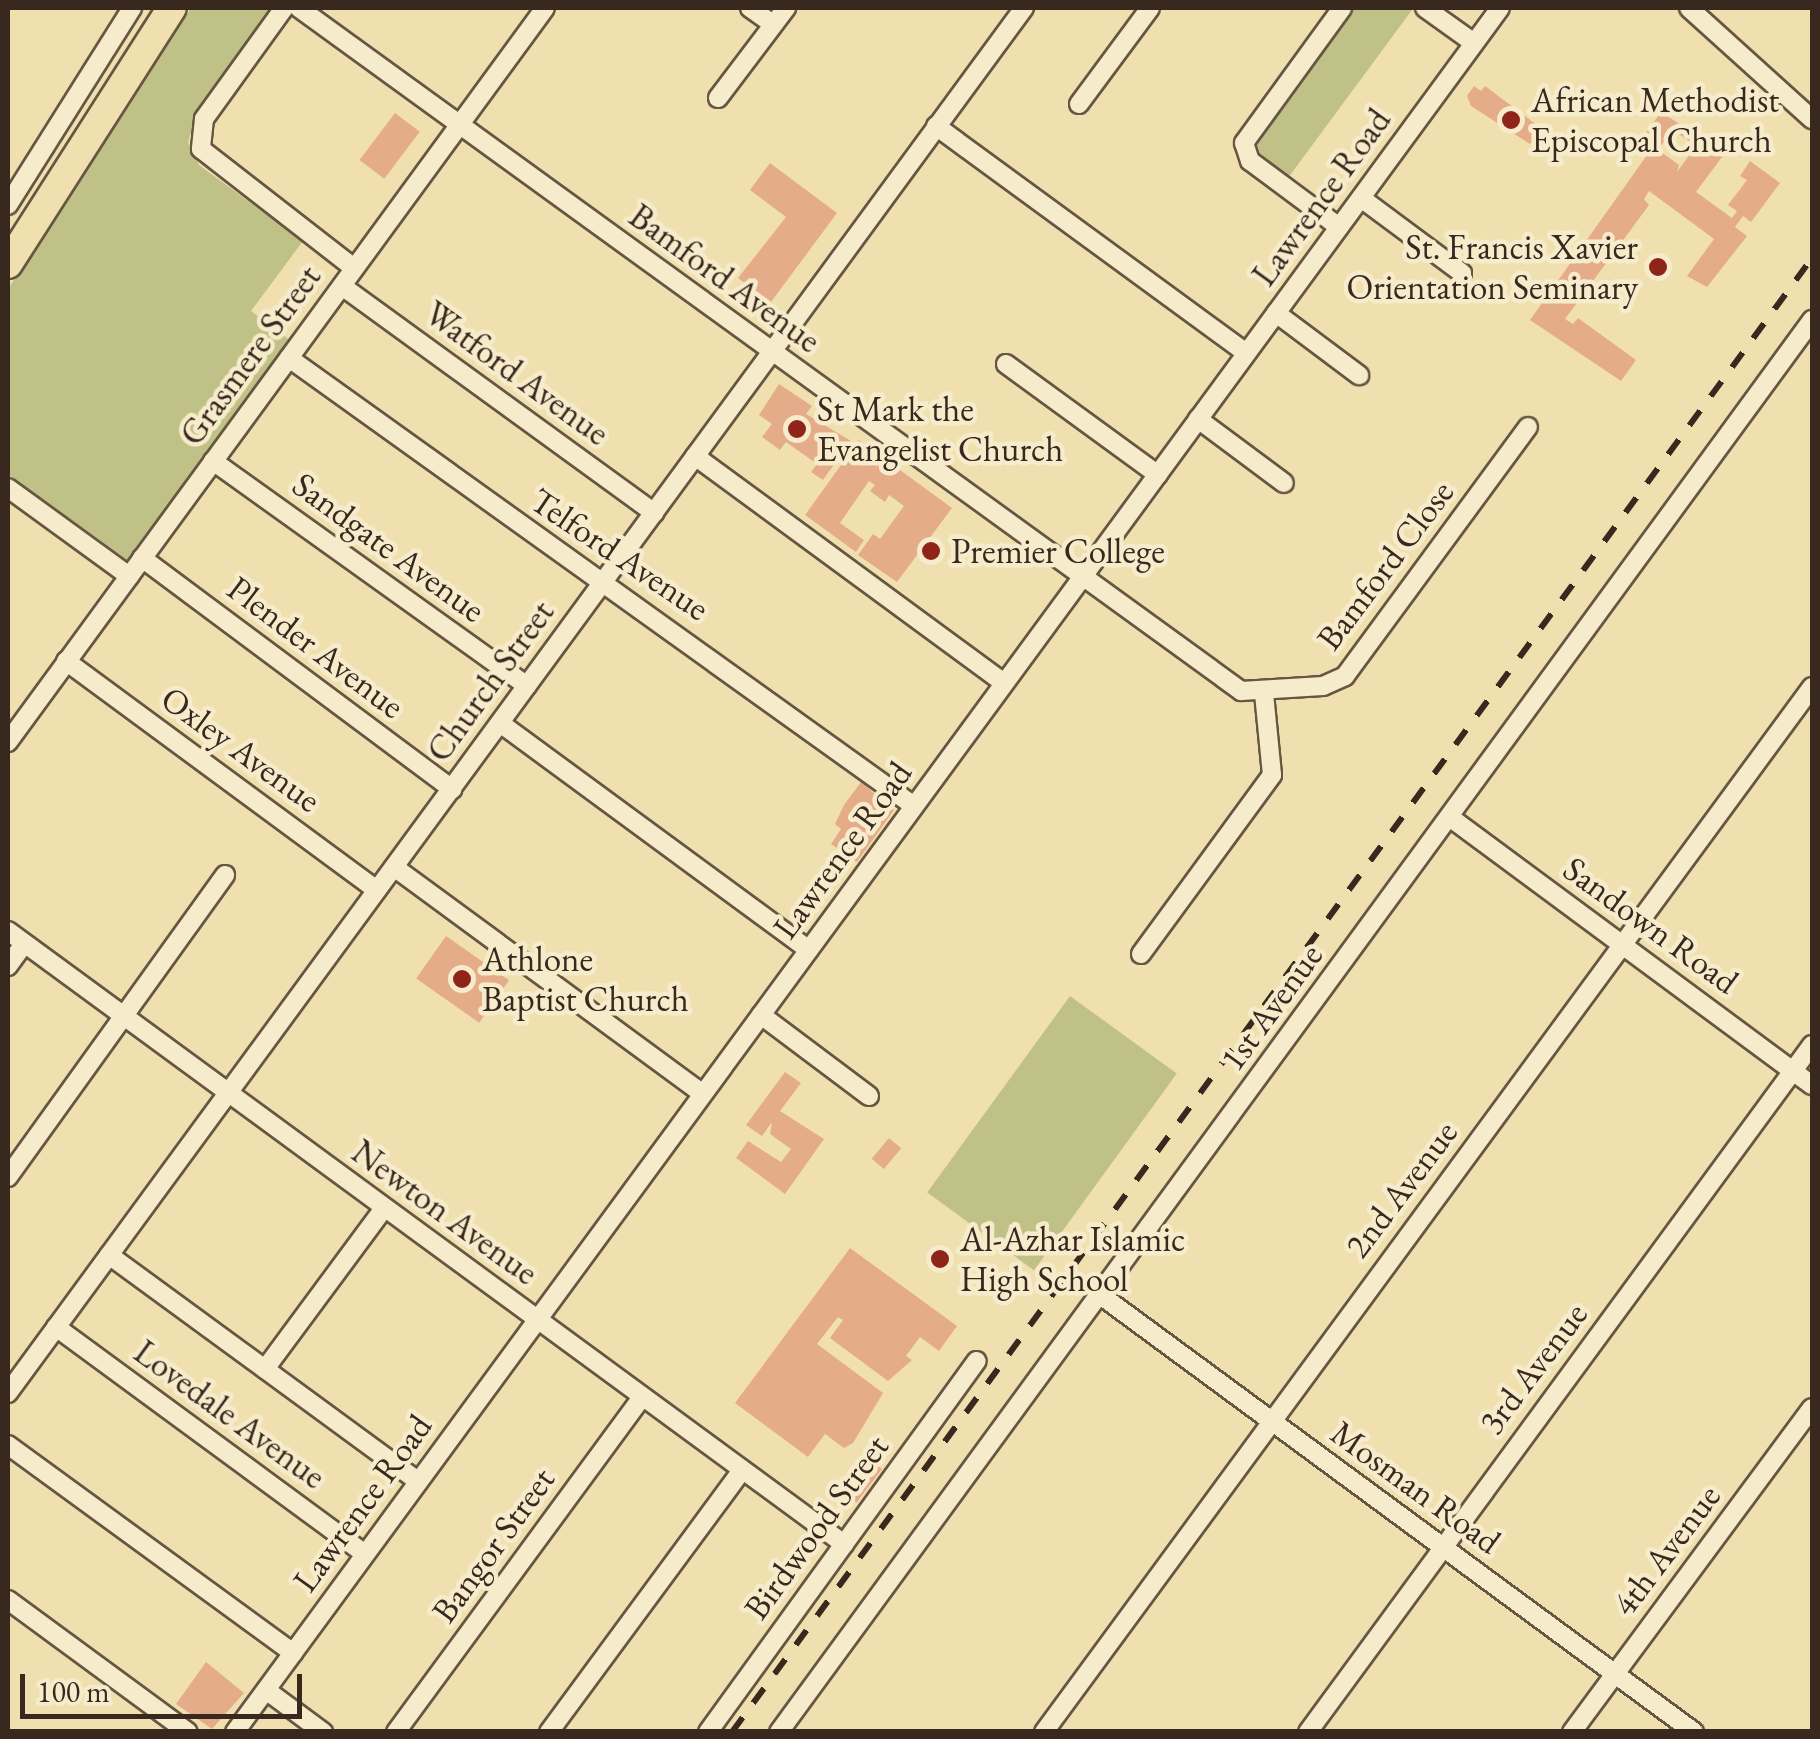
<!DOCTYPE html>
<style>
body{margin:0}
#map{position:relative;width:1820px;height:1739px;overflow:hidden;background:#f1e0af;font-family:"EB Garamond",serif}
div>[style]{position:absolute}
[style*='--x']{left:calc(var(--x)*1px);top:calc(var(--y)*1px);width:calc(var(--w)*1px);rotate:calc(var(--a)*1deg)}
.green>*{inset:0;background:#c0c186;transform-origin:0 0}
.building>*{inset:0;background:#e5ac8a;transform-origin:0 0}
.roads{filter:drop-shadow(2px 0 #665642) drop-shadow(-2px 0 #665642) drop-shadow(0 2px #665642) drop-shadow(0 -2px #665642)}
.minor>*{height:18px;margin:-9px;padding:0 9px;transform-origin:9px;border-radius:9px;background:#f6ebcb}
.primary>*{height:28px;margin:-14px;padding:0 14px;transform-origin:14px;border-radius:14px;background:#f1e0af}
.rail>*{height:6px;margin-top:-3px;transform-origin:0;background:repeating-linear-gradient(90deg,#38281e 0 18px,transparent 0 36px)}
.dots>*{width:28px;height:28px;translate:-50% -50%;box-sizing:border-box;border:5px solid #f6ebcb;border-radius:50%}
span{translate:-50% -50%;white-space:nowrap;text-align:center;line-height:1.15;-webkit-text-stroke:9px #f6ebcb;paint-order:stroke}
.poi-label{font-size:35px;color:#38281e}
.left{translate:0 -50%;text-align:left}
.right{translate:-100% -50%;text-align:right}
.street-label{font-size:35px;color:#38281e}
.frame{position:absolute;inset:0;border:10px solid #38281e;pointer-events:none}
.scale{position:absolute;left:20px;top:1674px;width:282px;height:45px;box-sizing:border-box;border:5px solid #38281e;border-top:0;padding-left:12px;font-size:30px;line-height:35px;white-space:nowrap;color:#38281e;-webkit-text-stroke:8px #f6ebcb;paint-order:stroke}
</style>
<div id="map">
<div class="green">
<i style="clip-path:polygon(191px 8px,274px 8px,195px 119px,188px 142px,199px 165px,303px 241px,251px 311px,291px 341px,130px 562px,8px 474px,8px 289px)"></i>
<i style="clip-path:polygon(1353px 8px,1412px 10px,1288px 178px,1258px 156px,1255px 141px)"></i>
<i style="left:1070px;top:996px;width:132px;height:243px;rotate:36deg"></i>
</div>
<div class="building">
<i style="clip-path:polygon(1474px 86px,1481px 91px,1485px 86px,1541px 128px,1530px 144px,1471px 106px,1467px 96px)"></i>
<i style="clip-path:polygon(evenodd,1661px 112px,1725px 153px,1696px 192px,1732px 218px,1737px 211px,1728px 205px,1747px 180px,1740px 176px,1750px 161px,1780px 183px,1751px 222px,1743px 216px,1735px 227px,1747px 236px,1707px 287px,1687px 276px,1714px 239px,1649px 191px,1644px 199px,1649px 205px,1565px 319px,1573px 324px,1578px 318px,1636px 360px,1621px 381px,1530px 320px,1652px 148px,1641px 140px,1661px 112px,1675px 131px,1696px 146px,1677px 172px,1679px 165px,1657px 149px,1675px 131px)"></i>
<i style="left:395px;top:113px;width:31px;height:59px;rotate:37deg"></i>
<i style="clip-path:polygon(770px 163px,837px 213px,771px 302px,738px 278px,786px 217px,750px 190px)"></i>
<i style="clip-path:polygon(779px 384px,812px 406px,806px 414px,851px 441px,823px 480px,811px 472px,817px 464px,786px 442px,780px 450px,762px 437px,772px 424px,759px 415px)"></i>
<i style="clip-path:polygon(859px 440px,952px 508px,897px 582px,858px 555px,873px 534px,880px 539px,904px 506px,889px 495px,885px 502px,870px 491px,875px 485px,869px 481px,840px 523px,864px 540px,856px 552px,805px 515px)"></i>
<i style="clip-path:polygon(861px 782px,894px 810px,857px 862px,831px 844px,841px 829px,835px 824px,844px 805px)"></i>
<i style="left:446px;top:936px;width:77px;height:52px;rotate:35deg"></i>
<i style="clip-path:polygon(785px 1072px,801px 1083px,780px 1111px,824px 1139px,785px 1194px,736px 1158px,748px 1141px,781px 1162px,791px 1149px,770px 1134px,772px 1122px,762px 1136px,746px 1125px)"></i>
<i style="left:889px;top:1138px;width:16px;height:27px;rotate:40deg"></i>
<i style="clip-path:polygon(850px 1248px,957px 1326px,939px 1351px,920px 1337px,906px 1356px,912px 1360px,888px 1381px,830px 1338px,843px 1320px,838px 1317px,817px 1344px,883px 1393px,853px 1443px,844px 1448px,825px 1434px,808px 1457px,735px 1403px)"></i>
<i style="left:866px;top:1457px;width:20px;height:42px;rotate:37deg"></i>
<i style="clip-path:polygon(206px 1662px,244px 1693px,212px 1729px,176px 1704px)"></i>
</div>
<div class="roads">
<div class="minor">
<i style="--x:284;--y:8;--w:137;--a:125.8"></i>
<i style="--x:204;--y:119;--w:30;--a:96"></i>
<i style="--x:201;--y:149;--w:194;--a:37.9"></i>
<i style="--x:299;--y:8;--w:1164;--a:35.94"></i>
<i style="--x:1241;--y:691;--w:82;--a:-3.5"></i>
<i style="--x:1323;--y:686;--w:24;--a:-24"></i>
<i style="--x:1345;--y:676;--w:309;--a:-53.7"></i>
<i style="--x:750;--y:8;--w:28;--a:35"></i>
<i style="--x:1425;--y:8;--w:60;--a:35.5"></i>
<i style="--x:1689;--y:8;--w:166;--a:42.1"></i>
<i style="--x:718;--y:98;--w:113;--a:-52.9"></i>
<i style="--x:1079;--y:104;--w:119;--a:-53.5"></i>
<i style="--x:936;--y:126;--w:384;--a:36.2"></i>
<i style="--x:1361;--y:198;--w:126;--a:36.6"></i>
<i style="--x:8;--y:205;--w:233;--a:-57.8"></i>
<i style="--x:1339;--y:227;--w:111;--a:-143.4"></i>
<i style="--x:1250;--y:161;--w:19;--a:-108"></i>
<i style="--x:1244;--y:143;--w:167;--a:-54"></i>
<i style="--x:342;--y:286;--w:386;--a:36"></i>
<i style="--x:1276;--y:313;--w:104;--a:36.8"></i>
<i style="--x:289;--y:358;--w:769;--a:35.63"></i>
<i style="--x:1006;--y:364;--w:188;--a:36.1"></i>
<i style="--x:1198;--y:419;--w:107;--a:36.7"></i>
<i style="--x:695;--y:456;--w:383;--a:36.3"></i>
<i style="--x:213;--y:461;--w:386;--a:35.6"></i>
<i style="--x:8;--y:488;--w:150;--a:36"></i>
<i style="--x:142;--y:558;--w:387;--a:36.7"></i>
<i style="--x:66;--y:661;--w:386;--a:36.4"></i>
<i style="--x:500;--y:723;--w:383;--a:36.3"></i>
<i style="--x:8;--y:742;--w:909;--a:-53.81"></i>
<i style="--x:1451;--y:818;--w:449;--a:36.5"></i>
<i style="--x:394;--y:867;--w:383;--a:36.3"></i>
<i style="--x:8;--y:931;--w:1037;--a:36.25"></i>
<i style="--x:1141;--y:954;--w:222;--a:-53.8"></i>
<i style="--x:1272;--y:775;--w:82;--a:-95.6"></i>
<i style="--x:8;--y:966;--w:27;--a:-54"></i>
<i style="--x:761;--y:1015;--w:135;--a:36.9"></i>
<i style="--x:8;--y:1177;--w:372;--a:-54.3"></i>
<i style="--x:109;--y:1255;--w:383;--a:36.2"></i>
<i style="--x:1099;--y:1294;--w:739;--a:36.36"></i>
<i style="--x:56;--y:1327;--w:383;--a:36.3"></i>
<i style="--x:265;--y:1369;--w:200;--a:-53.5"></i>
<i style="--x:8;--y:1393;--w:1718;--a:-53.74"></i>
<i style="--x:8;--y:1445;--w:353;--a:36.1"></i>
<i style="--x:8;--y:1600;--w:223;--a:36.3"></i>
<i style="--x:266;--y:1690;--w:71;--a:36.4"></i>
<i style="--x:235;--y:1732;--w:2138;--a:-53.73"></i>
<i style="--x:396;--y:1732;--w:416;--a:-53.7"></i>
<i style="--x:549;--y:1732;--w:325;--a:-53.6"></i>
<i style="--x:708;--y:1732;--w:458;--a:-54.1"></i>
<i style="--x:779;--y:1732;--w:1750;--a:-53.81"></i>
<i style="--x:1044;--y:1732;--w:1297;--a:-53.69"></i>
<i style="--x:1308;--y:1732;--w:852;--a:-53.74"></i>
<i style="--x:1572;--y:1732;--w:403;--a:-53.5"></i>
</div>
<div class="primary">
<i style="--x:8;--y:264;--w:304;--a:-57.4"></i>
</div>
</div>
<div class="rail">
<i style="--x:732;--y:1732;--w:1827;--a:-53.77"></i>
</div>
<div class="dots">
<i style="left:1511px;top:120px;background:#8f2418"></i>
<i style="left:1658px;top:267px;background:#8f2418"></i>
<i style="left:797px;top:429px;background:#8f2418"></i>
<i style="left:931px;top:551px;background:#8f2418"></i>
<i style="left:462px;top:979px;background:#8f2418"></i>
<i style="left:940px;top:1259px;background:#8f2418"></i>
</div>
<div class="poi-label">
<span class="left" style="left:1531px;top:120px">African Methodist<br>Episcopal Church</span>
<span class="right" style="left:1638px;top:267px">St. Francis Xavier<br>Orientation Seminary</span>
<span class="left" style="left:817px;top:429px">St Mark the<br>Evangelist Church</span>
<span class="left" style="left:951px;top:551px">Premier College</span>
<span class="left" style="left:482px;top:979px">Athlone<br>Baptist Church</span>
<span class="left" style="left:960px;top:1259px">Al-Azhar Islamic<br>High School</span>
</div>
<div class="street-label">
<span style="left:1321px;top:197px;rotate:-54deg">Lawrence Road</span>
<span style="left:725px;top:278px;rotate:36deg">Bamford Avenue</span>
<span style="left:250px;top:355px;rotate:-54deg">Grasmere Street</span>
<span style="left:517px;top:373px;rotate:36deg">Watford Avenue</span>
<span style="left:389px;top:547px;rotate:36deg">Sandgate Avenue</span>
<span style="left:620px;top:554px;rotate:34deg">Telford Avenue</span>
<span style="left:1385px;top:565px;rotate:-53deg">Bamford Close</span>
<span style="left:316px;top:647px;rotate:37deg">Plender Avenue</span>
<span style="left:490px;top:681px;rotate:-54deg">Church Street</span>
<span style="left:241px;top:749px;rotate:36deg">Oxley Avenue</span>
<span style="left:842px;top:850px;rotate:-54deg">Lawrence Road</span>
<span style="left:1651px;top:925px;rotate:36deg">Sandown Road</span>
<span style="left:1271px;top:1007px;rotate:-54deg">1st Avenue</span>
<span style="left:1401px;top:1189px;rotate:-53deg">2nd Avenue</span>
<span style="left:445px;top:1212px;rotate:36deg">Newton Avenue</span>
<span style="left:1533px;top:1368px;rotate:-53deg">3rd Avenue</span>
<span style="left:230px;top:1414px;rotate:36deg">Lovedale Avenue</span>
<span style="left:1416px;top:1487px;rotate:36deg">Mosman Road</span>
<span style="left:362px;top:1503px;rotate:-54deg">Lawrence Road</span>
<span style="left:816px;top:1527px;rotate:-54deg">Birdwood Street</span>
<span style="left:493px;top:1545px;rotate:-54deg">Bangor Street</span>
<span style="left:1666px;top:1550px;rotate:-53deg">4th Avenue</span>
</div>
<div class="frame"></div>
<div class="scale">100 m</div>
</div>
